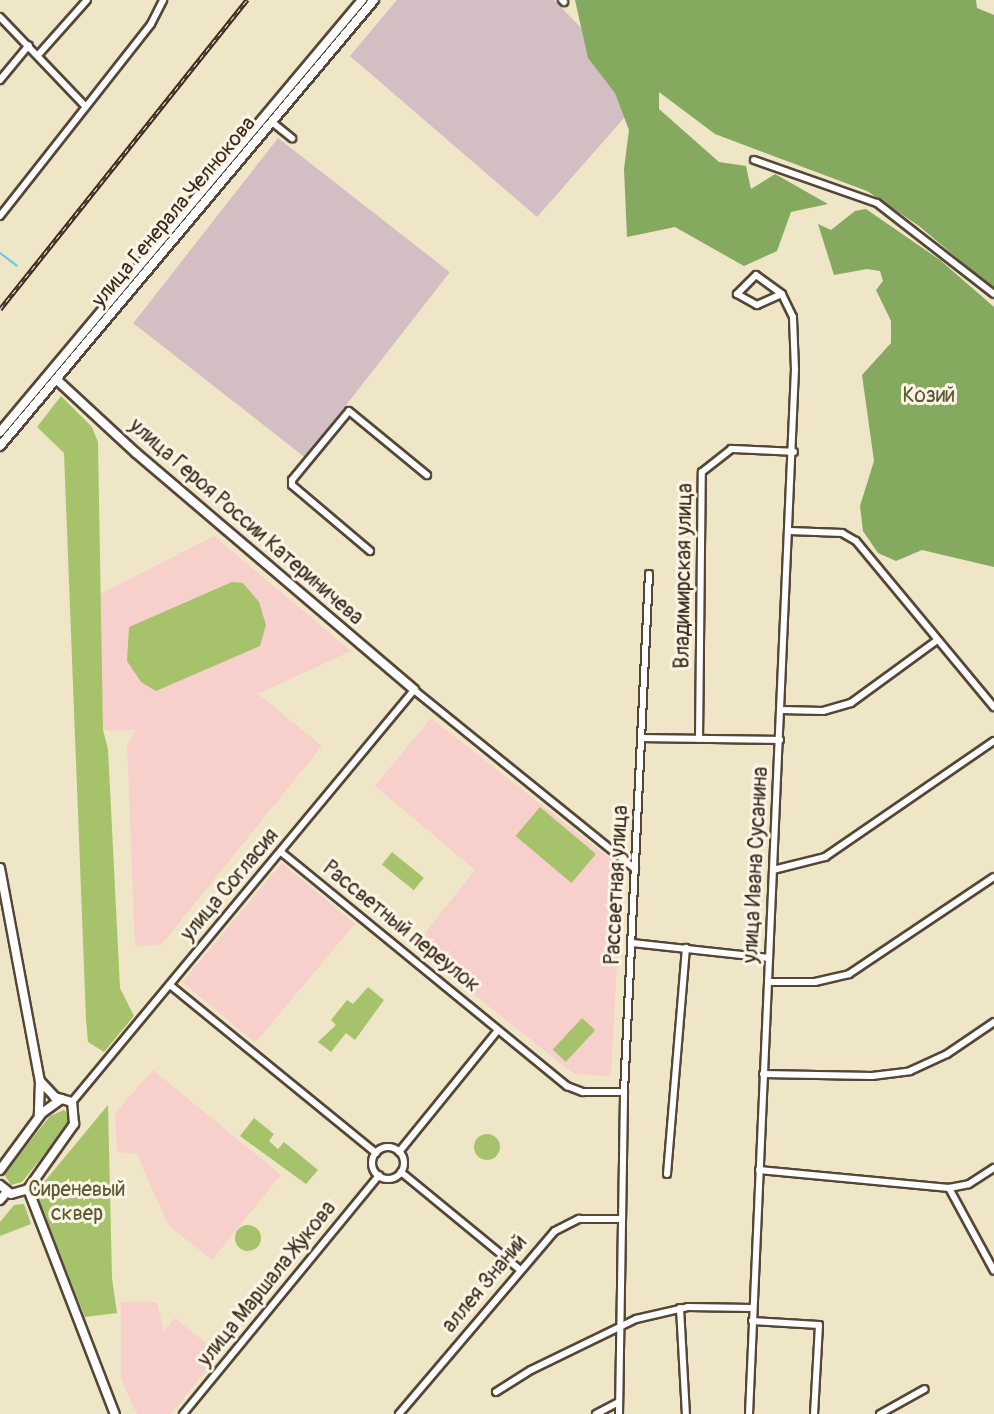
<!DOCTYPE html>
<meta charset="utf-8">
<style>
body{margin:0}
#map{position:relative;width:994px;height:1414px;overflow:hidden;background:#eee6c7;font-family:Pangolin,sans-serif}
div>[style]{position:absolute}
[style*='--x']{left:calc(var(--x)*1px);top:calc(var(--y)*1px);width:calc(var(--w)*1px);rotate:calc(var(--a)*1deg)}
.built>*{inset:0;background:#f7d0cc;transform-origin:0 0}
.industrial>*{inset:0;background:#d2bec3;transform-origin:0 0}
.green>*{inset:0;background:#a6c36b;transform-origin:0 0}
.round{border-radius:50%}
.forest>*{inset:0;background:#84a95f}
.stream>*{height:2px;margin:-1px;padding:0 1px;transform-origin:1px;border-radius:1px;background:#64c7e2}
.roads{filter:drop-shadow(2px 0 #564637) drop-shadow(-2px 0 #564637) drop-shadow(0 2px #564637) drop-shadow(0 -2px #564637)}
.minor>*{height:6px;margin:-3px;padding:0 3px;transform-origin:3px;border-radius:3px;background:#fff}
.minor>.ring{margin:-3px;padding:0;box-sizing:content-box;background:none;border:6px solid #fff;border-radius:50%}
.major>*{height:8px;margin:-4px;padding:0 4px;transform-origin:4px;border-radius:4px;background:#fff}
.rail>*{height:4.5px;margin-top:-2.25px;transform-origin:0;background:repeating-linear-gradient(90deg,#fcf5e5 0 5px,#3b2a1e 0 10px);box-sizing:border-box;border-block:2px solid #3b2a1e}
span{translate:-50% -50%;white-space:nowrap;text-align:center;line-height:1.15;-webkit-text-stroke:6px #fcf5e5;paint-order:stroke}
.street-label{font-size:21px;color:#3b2a1e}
.park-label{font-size:21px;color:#5b5835}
</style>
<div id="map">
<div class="built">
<i style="clip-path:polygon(214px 536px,351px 651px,258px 694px,322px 746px,161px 945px,135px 946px,127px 744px,136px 730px,103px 730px,100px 594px)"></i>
<i style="clip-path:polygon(431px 718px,622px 868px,611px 1076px,574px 1074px,414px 947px,475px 870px,375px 786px)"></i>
<i style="left:282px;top:863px;width:95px;height:155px;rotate:40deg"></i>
<i style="clip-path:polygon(153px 1070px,281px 1175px,212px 1260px,168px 1225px,137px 1154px,117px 1152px,115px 1113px)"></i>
<i style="clip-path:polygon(121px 1302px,157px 1302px,164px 1331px,175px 1318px,219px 1354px,171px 1414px,137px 1414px,121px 1379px)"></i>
</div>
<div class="industrial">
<i style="clip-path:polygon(397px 0,554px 0,645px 94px,537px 217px,350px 56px)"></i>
<i style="left:278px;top:138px;width:218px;height:235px;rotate:38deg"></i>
</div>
<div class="green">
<i style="clip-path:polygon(61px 396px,92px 427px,98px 442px,103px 730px,108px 749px,120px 988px,134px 1016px,104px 1052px,88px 1042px,86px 1019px,64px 453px,37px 427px)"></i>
<i style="clip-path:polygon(232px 582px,243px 583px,259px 602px,266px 625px,260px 646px,156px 691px,141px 682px,127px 661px,129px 627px)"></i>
<i style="left:540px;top:807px;width:73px;height:38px;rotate:40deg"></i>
<i style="left:392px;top:852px;width:41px;height:16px;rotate:39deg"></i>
<i style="clip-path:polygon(368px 987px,384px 1000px,355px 1040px,346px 1033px,331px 1052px,318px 1042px,336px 1025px,331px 1020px,347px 1000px,353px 1004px)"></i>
<i style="left:582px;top:1018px;width:18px;height:43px;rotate:43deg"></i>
<i style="clip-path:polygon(108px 1105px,112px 1278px,117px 1313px,85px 1317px,35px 1193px)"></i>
<i style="clip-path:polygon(64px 1110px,70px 1115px,68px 1125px,22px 1182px,11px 1185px,4px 1174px,50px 1116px)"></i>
<i style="clip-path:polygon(254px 1118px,274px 1134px,269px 1141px,278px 1149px,284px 1142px,318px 1170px,306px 1184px,240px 1136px)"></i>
<i class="round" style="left:474px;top:1134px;width:26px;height:26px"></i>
<i style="clip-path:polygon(24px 1204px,31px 1224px,0 1236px,0 1222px,14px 1205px)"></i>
<i class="round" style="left:235px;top:1225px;width:26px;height:26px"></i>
</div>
<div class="forest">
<i style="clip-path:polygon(575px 0,976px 0,977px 8px,994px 15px,994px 289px,919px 226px,867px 191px,715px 134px,659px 92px,659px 109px,719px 162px,746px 166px,751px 189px,775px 174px,828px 204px,791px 212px,777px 251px,744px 266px,675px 227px,627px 237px,624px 169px,629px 130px,615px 93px,588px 58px)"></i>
<i style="clip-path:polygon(866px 209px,940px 260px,994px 307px,994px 567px,922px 550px,896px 561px,878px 553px,863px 531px,860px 506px,874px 461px,862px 375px,891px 343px,891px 321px,876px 290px,883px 281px,880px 271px,867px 269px,834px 275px,818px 224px,831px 230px,855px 211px)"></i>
</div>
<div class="stream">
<i style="--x:0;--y:253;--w:21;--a:37"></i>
</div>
<div class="roads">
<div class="minor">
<i style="--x:562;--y:0;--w:3;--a:45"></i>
<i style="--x:0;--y:17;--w:124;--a:46.3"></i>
<i style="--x:39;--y:54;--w:72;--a:-48.4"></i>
<i style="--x:0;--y:80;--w:45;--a:-50.4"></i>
<i style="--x:272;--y:122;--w:26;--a:39"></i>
<i style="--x:754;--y:160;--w:130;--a:19.3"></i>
<i style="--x:877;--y:203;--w:148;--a:37.9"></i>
<i style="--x:0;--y:216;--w:244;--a:-51.8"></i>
<i style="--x:151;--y:24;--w:27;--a:-63"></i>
<i style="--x:790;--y:531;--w:52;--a:2.2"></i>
<i style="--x:842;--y:533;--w:16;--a:30"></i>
<i style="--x:856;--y:541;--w:216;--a:50.3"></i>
<i style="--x:370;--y:551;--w:102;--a:-139.8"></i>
<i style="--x:292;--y:485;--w:5;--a:-90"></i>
<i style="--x:292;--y:480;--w:89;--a:-50.4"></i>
<i style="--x:349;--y:411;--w:101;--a:39.4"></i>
<i style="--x:781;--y:710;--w:42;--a:1.4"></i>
<i style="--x:823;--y:711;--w:29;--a:-16"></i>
<i style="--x:851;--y:703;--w:105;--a:-36.1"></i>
<i style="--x:642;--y:738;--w:138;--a:0.8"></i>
<i style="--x:699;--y:739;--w:267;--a:-89.4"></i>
<i style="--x:702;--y:472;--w:37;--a:-38"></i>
<i style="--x:731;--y:449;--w:63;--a:2.7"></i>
<i style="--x:281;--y:852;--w:370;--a:39.3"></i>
<i style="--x:567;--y:1086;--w:17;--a:21"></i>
<i style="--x:583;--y:1092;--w:41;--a:0"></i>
<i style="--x:773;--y:870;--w:54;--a:-14"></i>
<i style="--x:825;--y:857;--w:205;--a:-34.5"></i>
<i style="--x:632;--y:943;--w:138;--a:6.2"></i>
<i style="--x:768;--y:982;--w:47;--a:0"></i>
<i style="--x:815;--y:982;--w:35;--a:-13"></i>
<i style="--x:849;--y:974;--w:174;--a:-33.8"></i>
<i style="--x:170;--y:985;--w:266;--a:39.2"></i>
<i style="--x:763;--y:1074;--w:109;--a:1.1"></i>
<i style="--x:872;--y:1076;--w:38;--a:-7"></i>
<i style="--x:910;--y:1071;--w:41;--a:-24.7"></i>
<i style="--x:947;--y:1054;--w:57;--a:-34.2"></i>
<i style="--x:72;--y:1102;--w:535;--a:-50.3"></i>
<i style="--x:414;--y:690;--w:284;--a:39"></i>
<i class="ring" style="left:372px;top:1147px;width:26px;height:26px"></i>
<i style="--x:399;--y:1152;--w:157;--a:-50.9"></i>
<i style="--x:759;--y:1170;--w:191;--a:5.4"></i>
<i style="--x:949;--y:1188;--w:20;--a:-11"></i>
<i style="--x:969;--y:1184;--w:30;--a:-33"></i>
<i style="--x:401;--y:1172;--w:153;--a:39.4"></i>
<i style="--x:667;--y:1174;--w:227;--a:-85.2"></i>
<i style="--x:949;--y:1188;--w:94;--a:61.5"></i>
<i style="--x:680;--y:1308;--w:106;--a:86.8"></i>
<i style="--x:752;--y:1321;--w:67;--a:3.4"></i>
<i style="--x:819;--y:1325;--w:89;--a:93.2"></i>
<i style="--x:496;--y:1392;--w:41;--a:-32.2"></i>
<i style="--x:531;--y:1370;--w:117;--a:-25.9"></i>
<i style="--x:636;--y:1319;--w:53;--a:-13"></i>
<i style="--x:688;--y:1307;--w:64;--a:0.9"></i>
<i style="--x:183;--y:1414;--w:309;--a:-50.6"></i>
<i style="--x:399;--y:1414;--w:240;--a:-49.6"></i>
<i style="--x:555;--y:1231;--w:27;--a:-27"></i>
<i style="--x:579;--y:1219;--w:42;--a:0"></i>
<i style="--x:596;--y:1414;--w:26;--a:-28"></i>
<i style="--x:619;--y:1414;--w:322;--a:-89.1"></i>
<i style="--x:624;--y:1092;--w:519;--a:-87.24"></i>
<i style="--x:749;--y:1414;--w:1045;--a:-87.48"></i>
<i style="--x:795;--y:370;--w:53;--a:-92.2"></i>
<i style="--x:793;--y:317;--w:25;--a:-116"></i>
<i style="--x:782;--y:294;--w:32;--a:-144"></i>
<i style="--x:756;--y:275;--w:27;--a:135"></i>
<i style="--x:737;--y:294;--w:23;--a:29"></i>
<i style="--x:757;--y:305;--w:27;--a:-24"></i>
<i style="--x:880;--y:1414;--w:51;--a:-29.1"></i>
</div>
<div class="major">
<i style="--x:56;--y:379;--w:109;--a:42.8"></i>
<i style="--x:136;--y:453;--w:365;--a:40.4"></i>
<i style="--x:0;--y:432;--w:564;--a:-50.04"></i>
<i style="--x:0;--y:446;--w:582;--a:-50.02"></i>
<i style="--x:0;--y:868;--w:217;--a:79.4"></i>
<i style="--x:40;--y:1081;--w:35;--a:92"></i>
<i style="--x:0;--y:1170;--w:71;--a:-53.6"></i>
<i style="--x:42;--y:1113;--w:24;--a:-36"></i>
<i style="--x:0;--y:1185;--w:14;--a:39"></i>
<i style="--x:11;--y:1194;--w:18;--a:-16"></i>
<i style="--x:28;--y:1189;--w:80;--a:-54.7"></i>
<i style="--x:74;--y:1124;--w:22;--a:-95"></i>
<i style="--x:72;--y:1102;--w:18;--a:-164"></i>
<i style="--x:55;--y:1097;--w:22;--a:-133"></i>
<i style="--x:28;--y:1189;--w:241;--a:68.9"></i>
<i style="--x:0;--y:1200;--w:11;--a:-49"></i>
</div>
</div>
<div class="rail">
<i style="--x:0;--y:309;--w:396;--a:-51.4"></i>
</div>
<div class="street-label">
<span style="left:174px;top:212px;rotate:-50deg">улица Генерала Челнокова</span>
<span style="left:246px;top:522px;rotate:41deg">улица Героя России Катериничева</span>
<span style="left:684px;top:576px;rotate:-89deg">Владимирская улица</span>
<span style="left:756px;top:865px;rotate:-87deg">улица Ивана Сусанина</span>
<span style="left:230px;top:885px;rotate:-50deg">улица Согласия</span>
<span style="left:617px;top:885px;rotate:-87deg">Рассветная улица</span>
<span style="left:401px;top:927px;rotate:39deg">Рассветный переулок</span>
<span style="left:267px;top:1284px;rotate:-51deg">улица Маршала Жукова</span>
<span style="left:485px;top:1284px;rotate:-50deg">аллея Знаний</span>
</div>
<div class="park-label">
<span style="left:929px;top:396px">Козий</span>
<span style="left:77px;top:1202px">Сиреневый<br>сквер</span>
</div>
</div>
